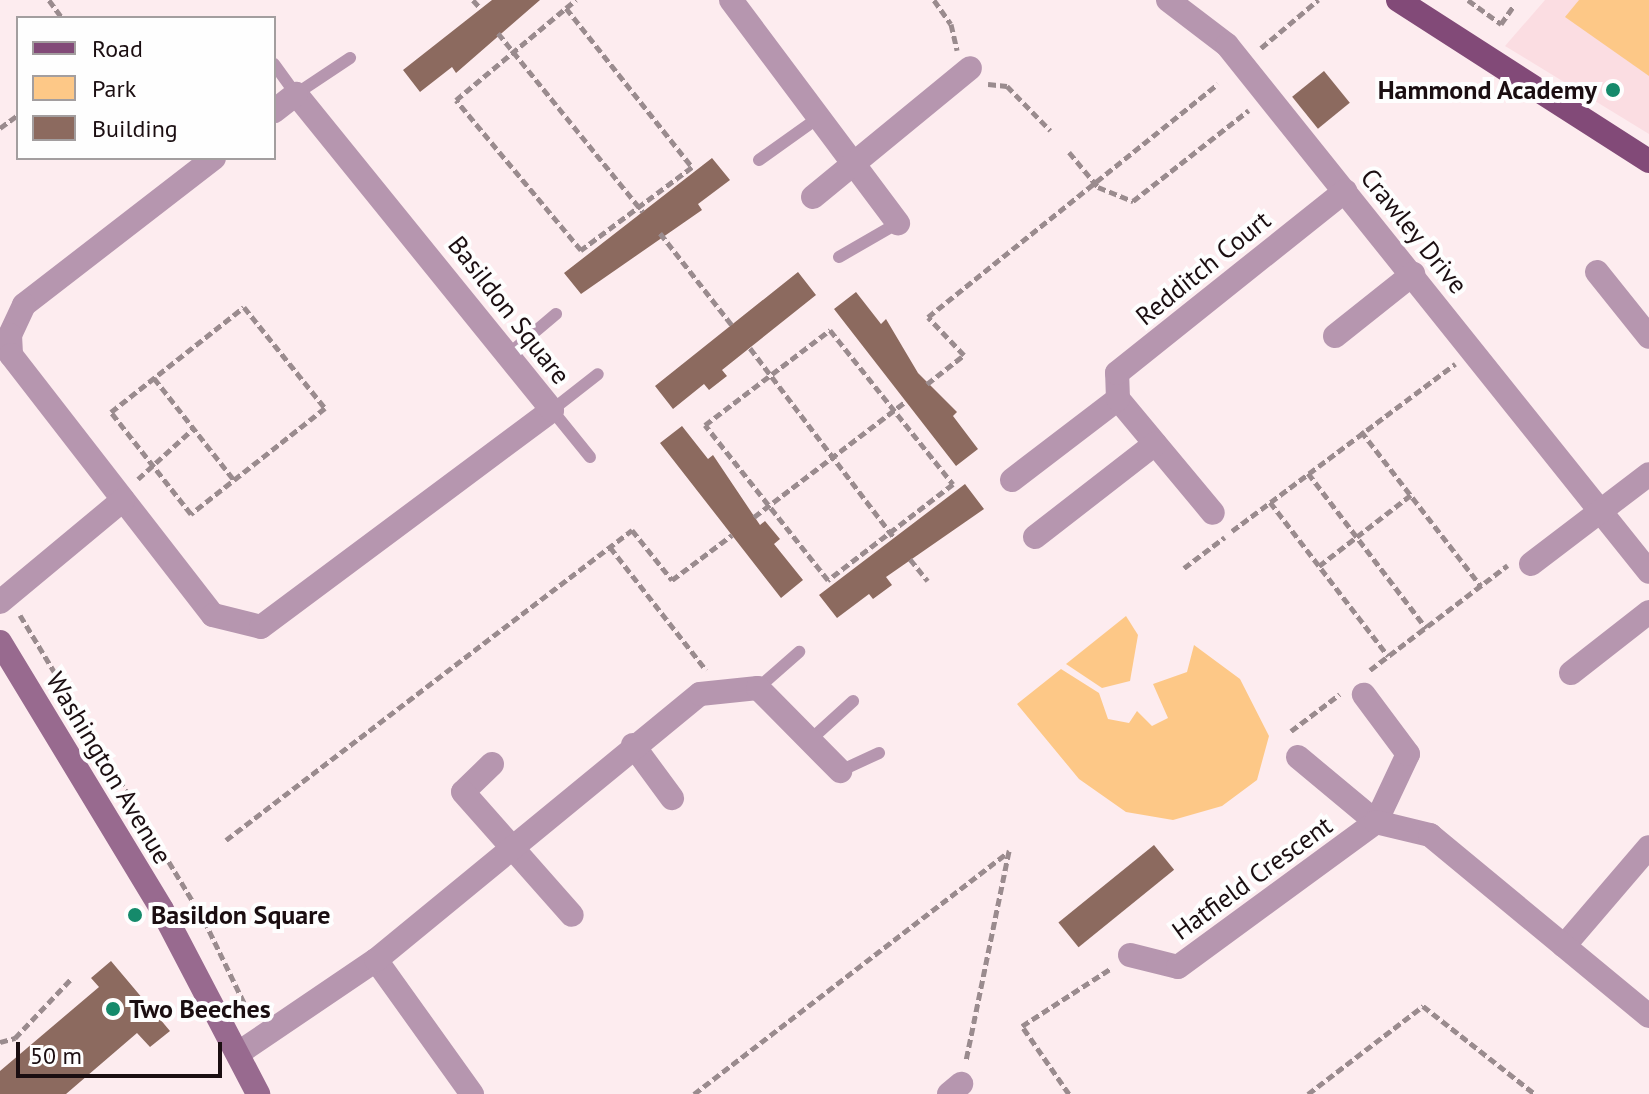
<!DOCTYPE html>
<style>
body{margin:0}
#map{position:relative;width:1649px;height:1094px;overflow:hidden;background:#fdecef;font-family:"PT Sans",sans-serif}
div>[style]{position:absolute}
[style*='--x']{left:calc(var(--x)*1px);top:calc(var(--y)*1px);width:calc(var(--w)*1px);rotate:calc(var(--a)*1deg)}
.built>*{inset:0;background:#fbdde2}
.green>*{inset:0;background:#fdc887}
.building>*{inset:0;background:#8c6a5f;transform-origin:0 0}
.path>*{height:5px;margin-top:-2.5px;transform-origin:0;background:repeating-linear-gradient(90deg,#9a8b8e 0 8px,transparent 0 12px)}
.lane>*{height:12px;margin:-6px;padding:0 6px;transform-origin:6px;border-radius:6px;background:#b696af}
.street>*{height:24px;margin:-12px;padding:0 12px;transform-origin:12px;border-radius:12px;background:#b696af}
.secondary>*{height:24px;margin:-12px;padding:0 12px;transform-origin:12px;border-radius:12px;background:#986a8f}
.primary>*{height:24px;margin:-12px;padding:0 12px;transform-origin:12px;border-radius:12px;background:#824a78}
.dots>*{width:22px;height:22px;translate:-50% -50%;box-sizing:border-box;border:4px solid #fefefe;border-radius:50%}
span{translate:-50% -50%;white-space:nowrap;text-align:center;line-height:1.15;-webkit-text-stroke:8px #fefefe;paint-order:stroke}
.poi-label{font-size:26px;color:#1b0e11;font-weight:700}
.right{translate:-100% -50%;text-align:right}
.left{translate:0 -50%;text-align:left}
.street-label{font-size:26px;color:#1b0e11}
.legend{position:absolute;left:16px;top:16px;width:260px;height:144px;box-sizing:border-box;background:#fefefe;border:2px solid #a39e9f;margin:0;padding:10px 14px;list-style:none;font-size:24px;color:#1b0e11}
.legend li{display:flex;align-items:center;gap:16px;height:40px}
.legend b{width:40px;border:2px solid #a39e9f}
.scale{position:absolute;left:16px;top:1042px;width:206px;height:36px;box-sizing:border-box;border:4px solid #1b0e11;border-top:0;padding-left:10px;font-size:24px;line-height:28px;white-space:nowrap;color:#1b0e11;-webkit-text-stroke:6px #fefefe;paint-order:stroke}
</style>
<div id="map">
<div class="built">
<i style="clip-path:polygon(1545px 0,1649px 0,1649px 134px,1505px 46px)"></i>
</div>
<div class="green">
<i style="clip-path:polygon(1579px 0,1649px 0,1649px 76px,1565px 17px)"></i>
<i style="clip-path:polygon(1126px 616px,1138px 635px,1130px 681px,1102px 688px,1066px 664px)"></i>
<i style="clip-path:polygon(1194px 645px,1240px 679px,1269px 736px,1257px 780px,1222px 806px,1173px 820px,1126px 812px,1079px 779px,1017px 704px,1061px 669px,1099px 693px,1108px 719px,1129px 723px,1137px 711px,1152px 726px,1168px 718px,1153px 684px,1187px 672px)"></i>
</div>
<div class="building">
<i style="clip-path:polygon(492px 0,540px 0,456px 73px,452px 67px,420px 92px,403px 70px)"></i>
<i style="left:1324px;top:71px;width:41px;height:41px;rotate:51deg"></i>
<i style="clip-path:polygon(712px 158px,730px 180px,698px 204px,702px 210px,581px 294px,564px 273px)"></i>
<i style="clip-path:polygon(798px 272px,816px 295px,722px 370px,727px 376px,709px 390px,704px 384px,673px 409px,655px 386px)"></i>
<i style="clip-path:polygon(856px 292px,881px 324px,886px 319px,918px 373px,957px 412px,953px 416px,978px 449px,956px 466px,834px 309px)"></i>
<i style="clip-path:polygon(682px 426px,708px 459px,713px 455px,760px 525px,765px 521px,780px 539px,774px 544px,803px 580px,781px 598px,660px 443px)"></i>
<i style="clip-path:polygon(965px 484px,984px 509px,886px 577px,892px 585px,873px 599px,869px 594px,837px 618px,819px 595px)"></i>
<i style="left:1154px;top:845px;width:32px;height:123px;rotate:51deg"></i>
<i style="clip-path:polygon(111px 961px,170px 1031px,150px 1047px,137px 1033px,66px 1094px,0 1094px,0 1071px,99px 987px,91px 978px)"></i>
</div>
<div class="path">
<i style="--x:49;--y:0;--w:22;--a:54"></i>
<i style="--x:473;--y:0;--w:12;--a:48"></i>
<i style="--x:934;--y:0;--w:29;--a:55"></i>
<i style="--x:951;--y:24;--w:27;--a:77"></i>
<i style="--x:1468;--y:0;--w:41;--a:36"></i>
<i style="--x:1501;--y:24;--w:21;--a:-55"></i>
<i style="--x:566;--y:8;--w:203;--a:51.6"></i>
<i style="--x:692;--y:167;--w:139;--a:143.2"></i>
<i style="--x:581;--y:250;--w:195;--a:-129.8"></i>
<i style="--x:456;--y:100;--w:143;--a:-39.9"></i>
<i style="--x:566;--y:8;--w:13;--a:-39"></i>
<i style="--x:498;--y:33;--w:230;--a:51"></i>
<i style="--x:1261;--y:48;--w:75;--a:-40.1"></i>
<i style="--x:988;--y:84;--w:19;--a:6"></i>
<i style="--x:1007;--y:86;--w:62;--a:45.7"></i>
<i style="--x:0;--y:128;--w:22;--a:-36"></i>
<i style="--x:1069;--y:152;--w:45;--a:50.4"></i>
<i style="--x:1098;--y:187;--w:38;--a:22"></i>
<i style="--x:1133;--y:201;--w:147;--a:-38.1"></i>
<i style="--x:660;--y:233;--w:117;--a:52"></i>
<i style="--x:244;--y:307;--w:129;--a:51.3"></i>
<i style="--x:325;--y:408;--w:171;--a:141.7"></i>
<i style="--x:191;--y:514;--w:130;--a:-128.1"></i>
<i style="--x:111;--y:412;--w:169;--a:-38.3"></i>
<i style="--x:830;--y:330;--w:197;--a:51.4"></i>
<i style="--x:953;--y:484;--w:158;--a:142.5"></i>
<i style="--x:828;--y:580;--w:198;--a:-128.4"></i>
<i style="--x:705;--y:425;--w:157;--a:-37.2"></i>
<i style="--x:750;--y:348;--w:238;--a:52.8"></i>
<i style="--x:154;--y:378;--w:130;--a:51.9"></i>
<i style="--x:927;--y:384;--w:47;--a:-38.1"></i>
<i style="--x:964;--y:355;--w:52;--a:-133.5"></i>
<i style="--x:928;--y:317;--w:372;--a:-38.8"></i>
<i style="--x:1361;--y:431;--w:196;--a:52.3"></i>
<i style="--x:1308;--y:473;--w:195;--a:52.7"></i>
<i style="--x:138;--y:479;--w:74;--a:-42.3"></i>
<i style="--x:1270;--y:502;--w:194;--a:52.5"></i>
<i style="--x:754;--y:517;--w:191;--a:-37.3"></i>
<i style="--x:1232;--y:531;--w:279;--a:-36.8"></i>
<i style="--x:610;--y:547;--w:156;--a:52"></i>
<i style="--x:910;--y:559;--w:28;--a:51"></i>
<i style="--x:1319;--y:566;--w:116;--a:-37.7"></i>
<i style="--x:1184;--y:568;--w:51;--a:-37.1"></i>
<i style="--x:20;--y:615;--w:356;--a:58.9"></i>
<i style="--x:204;--y:920;--w:106;--a:64.2"></i>
<i style="--x:1370;--y:670;--w:173;--a:-37.3"></i>
<i style="--x:1291;--y:731;--w:61;--a:-37.1"></i>
<i style="--x:226;--y:840;--w:511;--a:-37.36"></i>
<i style="--x:632;--y:530;--w:64;--a:51.3"></i>
<i style="--x:672;--y:580;--w:75;--a:-36.9"></i>
<i style="--x:0;--y:1042;--w:16;--a:-15"></i>
<i style="--x:15;--y:1038;--w:83;--a:-46.5"></i>
<i style="--x:694;--y:1094;--w:398;--a:-37.6"></i>
<i style="--x:1009;--y:851;--w:213;--a:101.6"></i>
<i style="--x:1069;--y:1094;--w:83;--a:-124.7"></i>
<i style="--x:1022;--y:1026;--w:105;--a:-32.9"></i>
<i style="--x:1308;--y:1094;--w:145;--a:-37.4"></i>
<i style="--x:1423;--y:1006;--w:142;--a:38.2"></i>
</div>
<div class="lane">
<i style="--x:274;--y:64;--w:37;--a:54"></i>
<i style="--x:296;--y:94;--w:65;--a:-33.7"></i>
<i style="--x:759;--y:160;--w:76;--a:-35.4"></i>
<i style="--x:839;--y:257;--w:68;--a:-30"></i>
<i style="--x:511;--y:352;--w:59;--a:-40.2"></i>
<i style="--x:590;--y:457;--w:60;--a:-129"></i>
<i style="--x:552;--y:410;--w:58;--a:-38"></i>
<i style="--x:758;--y:688;--w:55;--a:-41.3"></i>
<i style="--x:808;--y:742;--w:61;--a:-42.3"></i>
<i style="--x:840;--y:771;--w:43;--a:-24.8"></i>
</div>
<div class="street">
<i style="--x:731;--y:0;--w:279;--a:53.2"></i>
<i style="--x:1168;--y:0;--w:74;--a:37.3"></i>
<i style="--x:1227;--y:45;--w:675;--a:51.31"></i>
<i style="--x:214;--y:158;--w:240;--a:142.3"></i>
<i style="--x:24;--y:305;--w:33;--a:115"></i>
<i style="--x:10;--y:335;--w:20;--a:87"></i>
<i style="--x:11;--y:355;--w:329;--a:52.2"></i>
<i style="--x:213;--y:615;--w:49;--a:14"></i>
<i style="--x:261;--y:627;--w:363;--a:-36.7"></i>
<i style="--x:552;--y:410;--w:407;--a:-129"></i>
<i style="--x:296;--y:94;--w:28;--a:142"></i>
<i style="--x:813;--y:197;--w:203;--a:-39.4"></i>
<i style="--x:1597;--y:272;--w:83;--a:51.3"></i>
<i style="--x:1335;--y:336;--w:100;--a:-38.5"></i>
<i style="--x:1118;--y:399;--w:148;--a:50.2"></i>
<i style="--x:1012;--y:480;--w:133;--a:-37.4"></i>
<i style="--x:1118;--y:399;--w:26;--a:-92"></i>
<i style="--x:1117;--y:373;--w:292;--a:-38.6"></i>
<i style="--x:1035;--y:537;--w:152;--a:-37.8"></i>
<i style="--x:1531;--y:564;--w:148;--a:-37.3"></i>
<i style="--x:0;--y:602;--w:160;--a:-39.7"></i>
<i style="--x:1571;--y:673;--w:99;--a:-38"></i>
<i style="--x:633;--y:745;--w:66;--a:53.7"></i>
<i style="--x:1298;--y:757;--w:102;--a:39.8"></i>
<i style="--x:1376;--y:822;--w:75;--a:-64.8"></i>
<i style="--x:1408;--y:754;--w:74;--a:-126.7"></i>
<i style="--x:492;--y:764;--w:40;--a:136"></i>
<i style="--x:463;--y:792;--w:164;--a:48.5"></i>
<i style="--x:1564;--y:946;--w:130;--a:-49.4"></i>
<i style="--x:1130;--y:955;--w:49;--a:14"></i>
<i style="--x:1178;--y:967;--w:245;--a:-36.2"></i>
<i style="--x:1376;--y:822;--w:56;--a:13.5"></i>
<i style="--x:1430;--y:835;--w:284;--a:39.6"></i>
<i style="--x:376;--y:960;--w:165;--a:54.4"></i>
<i style="--x:240;--y:1052;--w:164;--a:-34.1"></i>
<i style="--x:376;--y:960;--w:419;--a:-39.4"></i>
<i style="--x:700;--y:694;--w:58;--a:-5.9"></i>
<i style="--x:758;--y:688;--w:117;--a:45.3"></i>
<i style="--x:949;--y:1094;--w:16;--a:-40"></i>
</div>
<div class="secondary">
<i style="--x:0;--y:642;--w:313;--a:58.8"></i>
<i style="--x:162;--y:910;--w:208;--a:62.4"></i>
</div>
<div class="primary">
<i style="--x:1398;--y:0;--w:298;--a:32.7"></i>
</div>
<div class="dots">
<i style="left:1613px;top:90px;background:#158a6b"></i>
<i style="left:135px;top:915px;background:#158a6b"></i>
<i style="left:113px;top:1009px;background:#158a6b"></i>
</div>
<div class="poi-label">
<span class="right" style="left:1597px;top:90px">Hammond Academy</span>
<span class="left" style="left:151px;top:915px">Basildon Square</span>
<span class="left" style="left:129px;top:1009px">Two Beeches</span>
</div>
<div class="street-label">
<span style="left:1414px;top:231px;rotate:51deg">Crawley Drive</span>
<span style="left:1203px;top:268px;rotate:-39deg">Redditch Court</span>
<span style="left:509px;top:310px;rotate:52deg">Basildon Square</span>
<span style="left:109px;top:768px;rotate:59deg">Washington Avenue</span>
<span style="left:1252px;top:878px;rotate:-36deg">Hatfield Crescent</span>
</div>
<ul class="legend">
<li><b style="height:10px;background:#824a78"></b>Road</li>
<li><b style="height:22px;background:#fdc887"></b>Park</li>
<li><b style="height:22px;background:#8c6a5f"></b>Building</li>
</ul>
<div class="scale">50 m</div>
</div>
